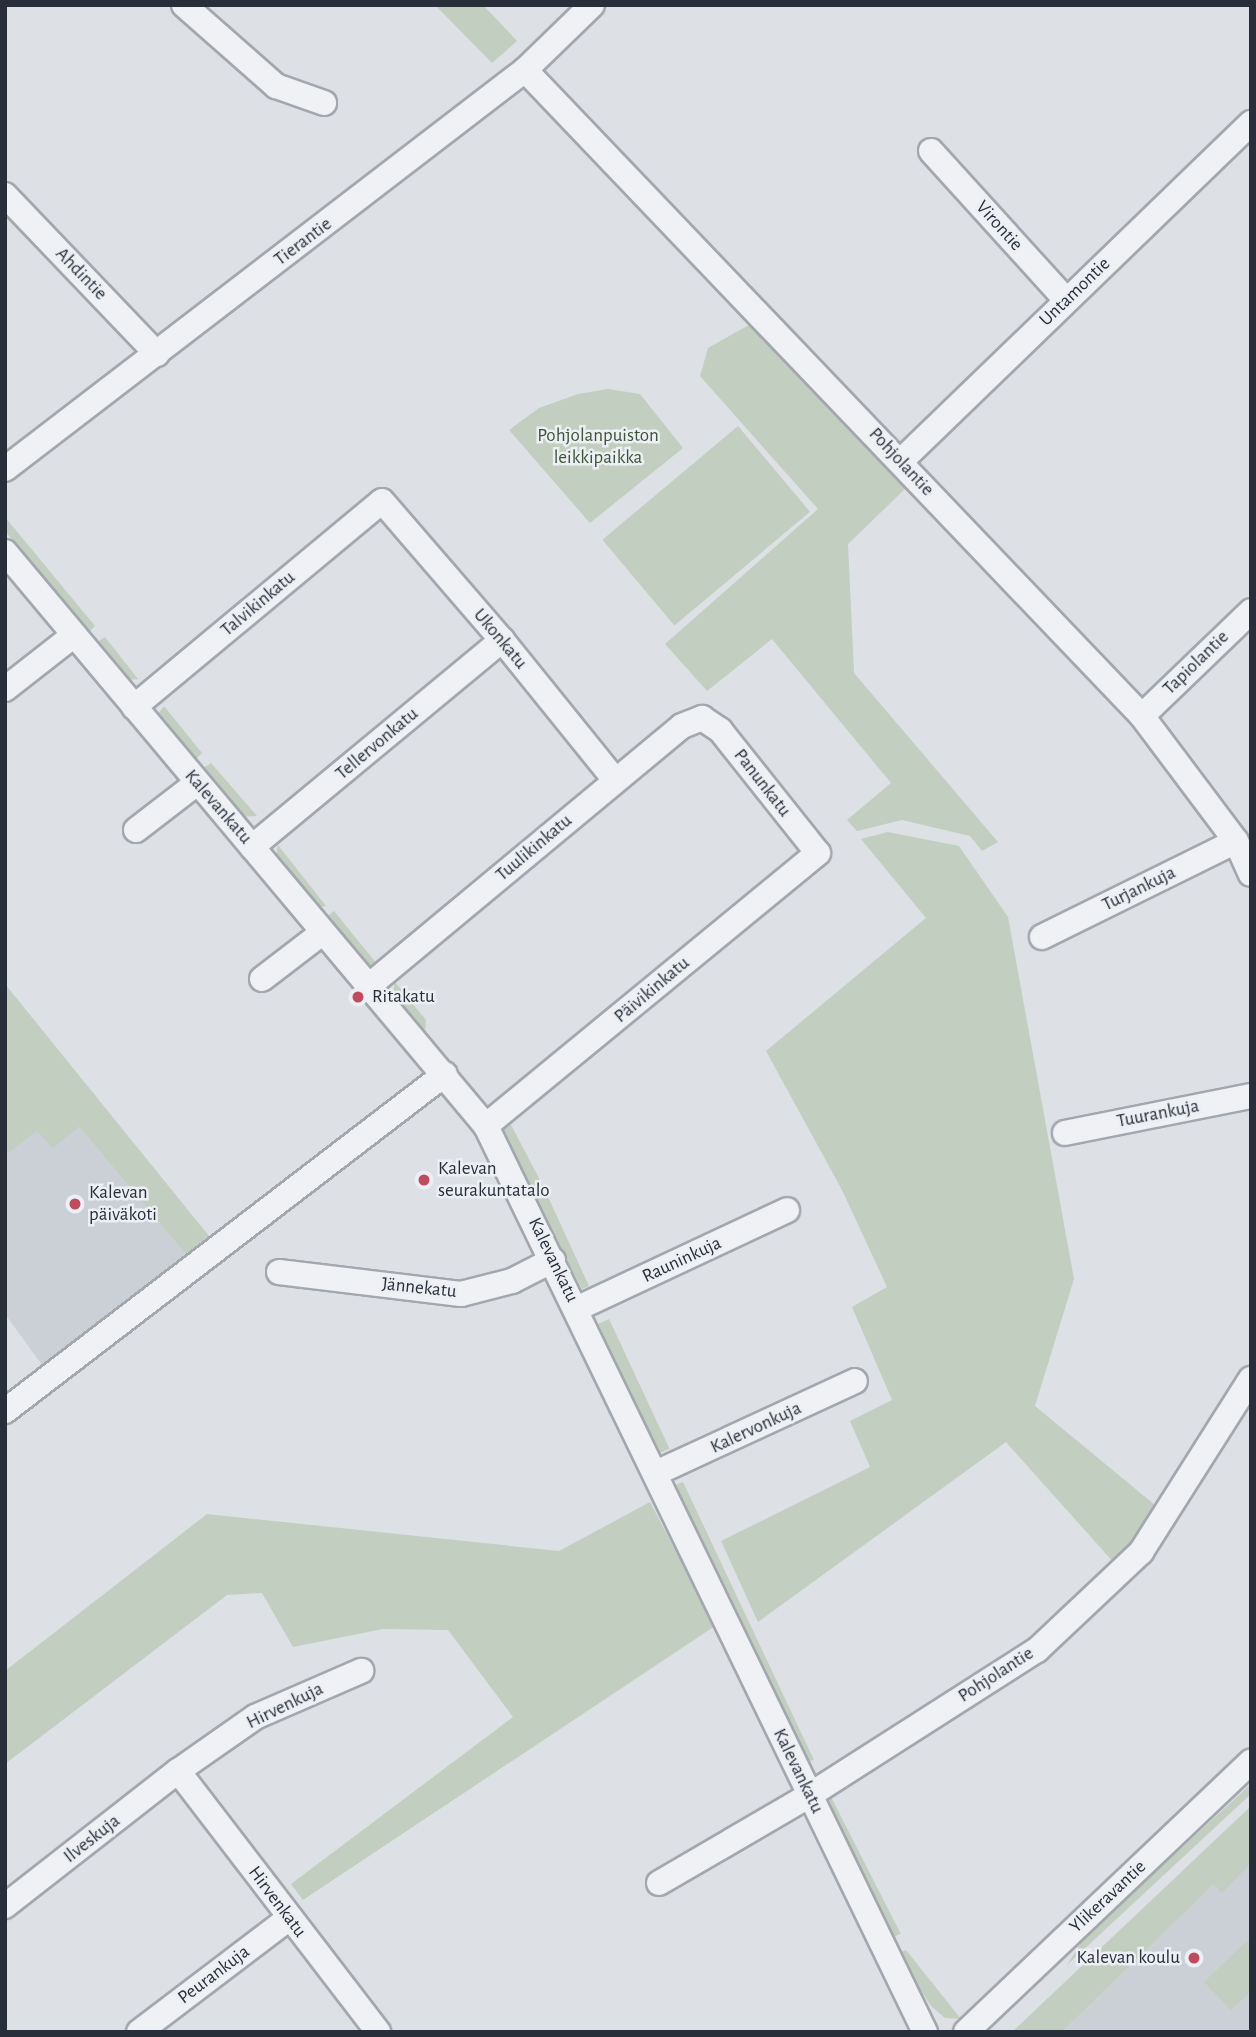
<!DOCTYPE html>
<meta charset="utf-8">
<style>
body{margin:0}
#map{position:relative;width:1256px;height:2037px;overflow:hidden;background:#dde0e5;font-family:"Alegreya Sans",sans-serif}
div>[style]{position:absolute}
[style*='--x']{left:calc(var(--x)*1px);top:calc(var(--y)*1px);width:calc(var(--w)*1px);rotate:calc(var(--a)*1deg)}
.built>*{inset:0;background:#cbcfd6}
.green>*{inset:0;background:#c2cebf;transform-origin:0 0}
.roads{filter:drop-shadow(2px 0 #a3a7ae) drop-shadow(-2px 0 #a3a7ae) drop-shadow(0 2px #a3a7ae) drop-shadow(0 -2px #a3a7ae)}
.minor>*{height:24px;margin:-12px;padding:0 12px;transform-origin:12px;border-radius:12px;background:#eff1f4}
.dots>*{width:19px;height:19px;translate:-50% -50%;box-sizing:border-box;border:4px solid #eceff3;border-radius:50%}
span{translate:-50% -50%;white-space:nowrap;text-align:center;line-height:1.15;-webkit-text-stroke:5px #eceff3;paint-order:stroke}
.street-label{font-size:19px;color:#282e3a}
.park-label{font-size:19px;color:#3c5437}
.poi-label{font-size:19px;color:#282e3a}
.left{translate:0 -50%;text-align:left}
.right{translate:-100% -50%;text-align:right}
.frame{position:absolute;inset:0;border:7px solid #282e3a;pointer-events:none}
</style>
<div id="map">
<div class="built">
<i style="clip-path:polygon(78px 1126px,186px 1254px,42px 1365px,5px 1314px,5px 1155px,37px 1130px)"></i>
<i style="clip-path:polygon(1251px 1848px,1251px 2032px,1062px 2032px,1214px 1884px)"></i>
</div>
<div class="green">
<i style="clip-path:polygon(435px 5px,483px 5px,517px 41px,492px 63px)"></i>
<i style="clip-path:polygon(756px 321px,906px 488px,848px 544px,854px 673px,998px 842px,982px 851px,970px 836px,902px 820px,857px 831px,847px 820px,891px 783px,772px 639px,707px 691px,665px 644px,818px 509px,700px 376px,708px 348px)"></i>
<i style="clip-path:polygon(608px 389px,640px 394px,683px 448px,590px 523px,509px 430px,539px 408px,578px 394px)"></i>
<i style="left:738px;top:426px;width:112px;height:177px;rotate:50deg"></i>
<i style="clip-path:polygon(5px 517px,95px 626px,88px 633px,5px 531px)"></i>
<i style="clip-path:polygon(105px 637px,138px 679px,127px 680px,98px 642px)"></i>
<i style="clip-path:polygon(164px 706px,202px 753px,195px 760px,157px 715px)"></i>
<i style="clip-path:polygon(211px 763px,257px 816px,242px 817px,202px 769px)"></i>
<i style="clip-path:polygon(888px 832px,959px 846px,1008px 917px,1074px 1279px,1035px 1406px,1161px 1510px,1115px 1564px,1006px 1442px,758px 1622px,721px 1541px,870px 1467px,850px 1421px,892px 1400px,852px 1307px,887px 1287px,842px 1190px,766px 1051px,926px 918px,861px 839px)"></i>
<i style="clip-path:polygon(278px 845px,326px 906px,317px 908px,276px 856px)"></i>
<i style="left:334px;top:911px;width:66px;height:10px;rotate:51deg"></i>
<i style="clip-path:polygon(394px 981px,426px 1020px,425px 1032px,394px 997px)"></i>
<i style="clip-path:polygon(5px 984px,209px 1236px,186px 1254px,79px 1127px,53px 1148px,37px 1131px,5px 1155px)"></i>
<i style="clip-path:polygon(511px 1125px,542px 1184px,589px 1286px,582px 1289px,501px 1131px)"></i>
<i style="left:609px;top:1319px;width:143px;height:12px;rotate:65deg"></i>
<i style="clip-path:polygon(683px 1482px,814px 1760px,808px 1761px,675px 1485px)"></i>
<i style="clip-path:polygon(650px 1502px,715px 1626px,303px 1900px,291px 1884px,513px 1717px,448px 1630px,383px 1629px,293px 1647px,262px 1593px,227px 1595px,5px 1764px,5px 1671px,207px 1514px,559px 1551px)"></i>
<i style="clip-path:polygon(1251px 1784px,1251px 1794px,1067px 1965px,1084px 1938px)"></i>
<i style="left:829px;top:1793px;width:158px;height:9px;rotate:63deg"></i>
<i style="clip-path:polygon(1251px 1806px,1251px 1863px,1222px 1893px,1214px 1884px,1062px 2032px,1012px 2032px)"></i>
<i style="clip-path:polygon(1247px 1941px,1251px 1944px,1251px 1991px,1231px 2010px,1204px 1982px)"></i>
<i style="clip-path:polygon(906px 1950px,961px 2019px,945px 2018px,931px 2006px,907px 1969px,901px 1952px)"></i>
</div>
<div class="roads">
<div class="minor">
<i style="--x:184;--y:5;--w:123;--a:41.4"></i>
<i style="--x:276;--y:86;--w:51;--a:19.5"></i>
<i style="--x:525;--y:70;--w:893;--a:46.32"></i>
<i style="--x:1142;--y:716;--w:156;--a:53.1"></i>
<i style="--x:1236;--y:841;--w:36;--a:66"></i>
<i style="--x:931;--y:151;--w:201;--a:47.8"></i>
<i style="--x:5;--y:195;--w:220;--a:46.3"></i>
<i style="--x:901;--y:461;--w:487;--a:-44"></i>
<i style="--x:5;--y:469;--w:655;--a:-37.5"></i>
<i style="--x:525;--y:70;--w:93;--a:-44.1"></i>
<i style="--x:5;--y:552;--w:749;--a:50.04"></i>
<i style="--x:486;--y:1126;--w:1007;--a:64.15"></i>
<i style="--x:5;--y:689;--w:88;--a:-38"></i>
<i style="--x:134;--y:707;--w:322;--a:-39.7"></i>
<i style="--x:382;--y:501;--w:184;--a:49.2"></i>
<i style="--x:502;--y:640;--w:180;--a:51.1"></i>
<i style="--x:1142;--y:716;--w:151;--a:-43.9"></i>
<i style="--x:136;--y:830;--w:77;--a:-37.6"></i>
<i style="--x:252;--y:847;--w:325;--a:-39.6"></i>
<i style="--x:1042;--y:937;--w:216;--a:-26.3"></i>
<i style="--x:262;--y:979;--w:76;--a:-37.5"></i>
<i style="--x:370;--y:985;--w:405;--a:-39.7"></i>
<i style="--x:682;--y:726;--w:22;--a:-22"></i>
<i style="--x:702;--y:718;--w:22;--a:34"></i>
<i style="--x:720;--y:730;--w:157;--a:51.5"></i>
<i style="--x:818;--y:853;--w:430;--a:140.6"></i>
<i style="--x:1065;--y:1133;--w:190;--a:-11.3"></i>
<i style="--x:279;--y:1272;--w:183;--a:6.9"></i>
<i style="--x:461;--y:1294;--w:53;--a:-14.3"></i>
<i style="--x:512;--y:1281;--w:46;--a:-27.1"></i>
<i style="--x:576;--y:1309;--w:233;--a:-25.1"></i>
<i style="--x:5;--y:1411;--w:554;--a:-37.45"></i>
<i style="--x:656;--y:1473;--w:219;--a:-24.8"></i>
<i style="--x:178;--y:1771;--w:329;--a:52.5"></i>
<i style="--x:659;--y:1883;--w:175;--a:-30.2"></i>
<i style="--x:810;--y:1795;--w:269;--a:-32.6"></i>
<i style="--x:1037;--y:1650;--w:143;--a:-43.3"></i>
<i style="--x:1141;--y:1552;--w:205;--a:-57.6"></i>
<i style="--x:5;--y:1906;--w:219;--a:-38"></i>
<i style="--x:178;--y:1771;--w:94;--a:-35"></i>
<i style="--x:255;--y:1717;--w:116;--a:-23.5"></i>
<i style="--x:139;--y:2032;--w:188;--a:-37.2"></i>
<i style="--x:966;--y:2032;--w:393;--a:-43.5"></i>
</div>
</div>
<div class="dots">
<i style="left:358px;top:997px;background:#bf4c5e"></i>
<i style="left:424px;top:1180px;background:#bf4c5e"></i>
<i style="left:75px;top:1204px;background:#bf4c5e"></i>
<i style="left:1194px;top:1958px;background:#bf4c5e"></i>
</div>
<div class="street-label">
<span style="left:999px;top:226px;rotate:48deg">Virontie</span>
<span style="left:303px;top:242px;rotate:-37deg">Tierantie</span>
<span style="left:81px;top:274px;rotate:46deg">Ahdintie</span>
<span style="left:1075px;top:292px;rotate:-44deg">Untamontie</span>
<span style="left:901px;top:462px;rotate:47deg">Pohjolantie</span>
<span style="left:258px;top:604px;rotate:-40deg">Talvikinkatu</span>
<span style="left:500px;top:639px;rotate:50deg">Ukonkatu</span>
<span style="left:1196px;top:663px;rotate:-44deg">Tapiolantie</span>
<span style="left:377px;top:744px;rotate:-40deg">Tellervonkatu</span>
<span style="left:762px;top:783px;rotate:52deg">Panunkatu</span>
<span style="left:218px;top:807px;rotate:49deg">Kalevankatu</span>
<span style="left:534px;top:848px;rotate:-40deg">Tuulikinkatu</span>
<span style="left:1139px;top:889px;rotate:-26deg">Turjankuja</span>
<span style="left:652px;top:990px;rotate:-40deg">Päivikinkatu</span>
<span style="left:1158px;top:1114px;rotate:-11deg">Tuurankuja</span>
<span style="left:553px;top:1260px;rotate:64deg">Kalevankatu</span>
<span style="left:682px;top:1260px;rotate:-25deg">Rauninkuja</span>
<span style="left:419px;top:1288px;rotate:6deg">Jännekatu</span>
<span style="left:756px;top:1428px;rotate:-25deg">Kalervonkuja</span>
<span style="left:996px;top:1675px;rotate:-33deg">Pohjolantie</span>
<span style="left:285px;top:1706px;rotate:-26deg">Hirvenkuja</span>
<span style="left:798px;top:1771px;rotate:64deg">Kalevankatu</span>
<span style="left:92px;top:1839px;rotate:-38deg">Ilveskuja</span>
<span style="left:1108px;top:1897px;rotate:-43deg">Ylikeravantie</span>
<span style="left:277px;top:1902px;rotate:53deg">Hirvenkatu</span>
<span style="left:214px;top:1975px;rotate:-37deg">Peurankuja</span>
</div>
<div class="park-label">
<span style="left:598px;top:447px">Pohjolanpuiston<br>leikkipaikka</span>
</div>
<div class="poi-label">
<span class="left" style="left:372px;top:997px">Ritakatu</span>
<span class="left" style="left:438px;top:1180px">Kalevan<br>seurakuntatalo</span>
<span class="left" style="left:89px;top:1204px">Kalevan<br>päiväkoti</span>
<span class="right" style="left:1180px;top:1958px">Kalevan koulu</span>
</div>
<div class="frame"></div>
</div>
